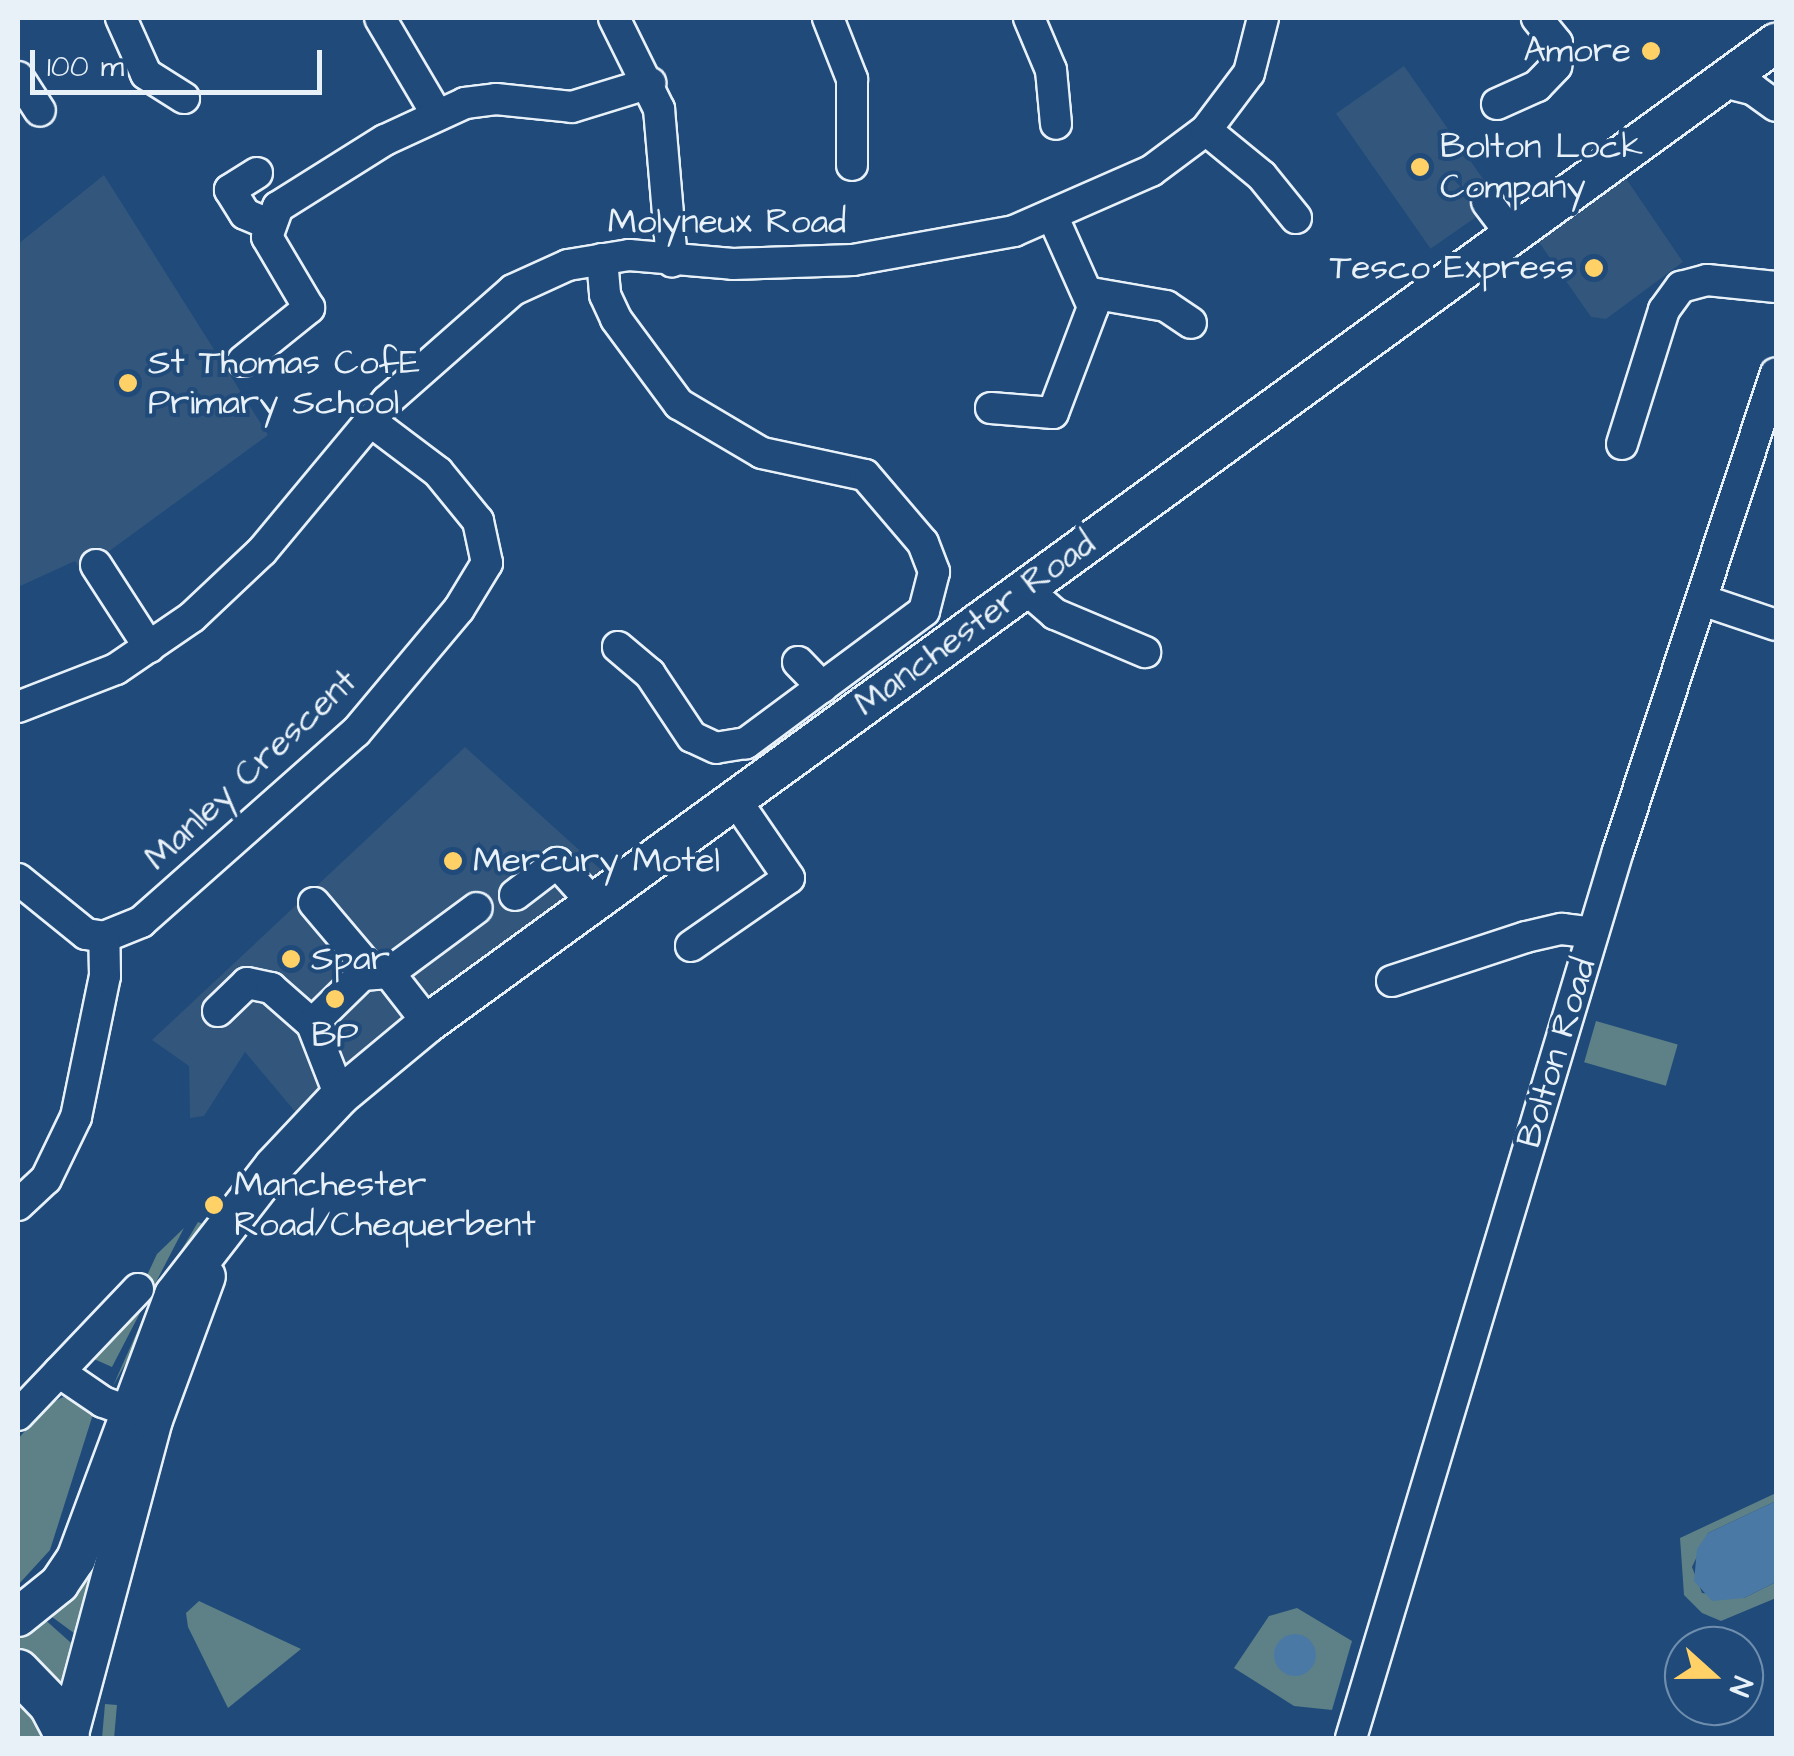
<!DOCTYPE html>
<style>
body{margin:0}
#map{position:relative;width:1794px;height:1756px;overflow:hidden;background:#1f4a7a;font-family:"Architects Daughter",sans-serif}
div>[style]{position:absolute}
[style*='--x']{left:calc(var(--x)*1px);top:calc(var(--y)*1px);width:calc(var(--w)*1px);rotate:calc(var(--a)*1deg)}
.built>*{inset:0;background:#32567c;transform-origin:0 0}
.green>*{inset:0;background:#5d8186;transform-origin:0 0}
.water>*{inset:0;background:#4a79a6}
.round{border-radius:50%}
.roads{filter:drop-shadow(2px 0 #e8f1f8) drop-shadow(-2px 0 #e8f1f8) drop-shadow(0 2px #e8f1f8) drop-shadow(0 -2px #e8f1f8)}
.minor>*{height:30px;margin:-15px;padding:0 15px;transform-origin:15px;border-radius:15px;background:#1f4a7a}
.major>*{height:38px;margin:-19px;padding:0 19px;transform-origin:19px;border-radius:19px;background:#1f4a7a}
.highway>*{height:42px;margin:-21px;padding:0 21px;transform-origin:21px;border-radius:21px;background:#1f4a7a}
.dots>*{width:28px;height:28px;translate:-50% -50%;box-sizing:border-box;border:5px solid #1f4a7a;border-radius:50%}
span{translate:-50% -50%;white-space:nowrap;text-align:center;line-height:1.15;-webkit-text-stroke:8px #1f4a7a;paint-order:stroke}
.poi-label{font-size:35px;color:#e8f1f8}
.right{translate:-100% -50%;text-align:right}
.left{translate:0 -50%;text-align:left}
.street-label{font-size:35px;color:#e8f1f8}
.frame{position:absolute;inset:0;border:20px solid #e8f1f8;pointer-events:none}
.north{position:absolute;left:1664px;top:1626px;width:100px;height:100px;box-sizing:border-box;background:#1f4a7a;border:2px solid #6f8dac;border-radius:50%;rotate:111deg;font-size:28px;font-weight:700;line-height:40px;text-align:center;color:#e8f1f8}
.north::after{content:'';display:block;margin:auto;width:35px;height:45px;background:#ffd166;clip-path:polygon(50% 0,100% 100%,50% 72%,0 100%)}
.scale{position:absolute;left:30px;top:50px;width:292px;height:45px;box-sizing:border-box;border:5px solid #e8f1f8;border-top:0;padding-left:12px;font-size:30px;line-height:35px;white-space:nowrap;color:#e8f1f8;-webkit-text-stroke:8px #1f4a7a;paint-order:stroke}
</style>
<div id="map">
<div class="built">
<i style="left:1404px;top:66px;width:165px;height:83px;rotate:55deg"></i>
<i style="clip-path:polygon(104px 175px,268px 435px,82px 571px,75px 561px,18px 587px,18px 244px)"></i>
<i style="clip-path:polygon(1625px 177px,1683px 262px,1606px 319px,1591px 317px,1536px 238px)"></i>
<i style="clip-path:polygon(465px 747px,608px 876px,298px 1115px,245px 1052px,204px 1116px,190px 1118px,189px 1066px,152px 1040px)"></i>
</div>
<div class="green">
<i style="left:1596px;top:1021px;width:85px;height:43px;rotate:16deg"></i>
<i style="clip-path:polygon(198px 1222px,203px 1224px,113px 1386px,149px 1305px)"></i>
<i style="clip-path:polygon(184px 1228px,112px 1367px,94px 1359px,120px 1333px,157px 1254px)"></i>
<i style="clip-path:polygon(63px 1397px,95px 1408px,50px 1550px,18px 1585px,18px 1439px,46px 1406px)"></i>
<i style="clip-path:polygon(128px 1440px,82px 1639px,48px 1614px)"></i>
<i style="clip-path:polygon(1776px 1493px,1776px 1501px,1708px 1533px,1692px 1567px,1702px 1593px,1744px 1598px,1776px 1582px,1776px 1598px,1721px 1621px,1702px 1613px,1684px 1595px,1680px 1538px)"></i>
<i style="clip-path:polygon(199px 1601px,301px 1649px,228px 1708px,188px 1627px,186px 1613px)"></i>
<i style="clip-path:polygon(1297px 1608px,1352px 1641px,1332px 1710px,1294px 1706px,1234px 1668px,1269px 1616px)"></i>
<i style="clip-path:polygon(42px 1617px,79px 1650px,67px 1701px,18px 1655px,18px 1631px)"></i>
<i style="clip-path:polygon(18px 1692px,50px 1738px,18px 1738px)"></i>
<i style="left:105px;top:1704px;width:12px;height:34px;rotate:5deg"></i>
</div>
<div class="water">
<i style="clip-path:polygon(1776px 1501px,1776px 1582px,1744px 1598px,1712px 1601px,1694px 1581px,1697px 1549px,1708px 1533px)"></i>
<i class="round" style="left:1274px;top:1634px;width:42px;height:42px"></i>
</div>
<div class="roads">
<div class="minor">
<i style="--x:121;--y:18;--w:61;--a:65.9"></i>
<i style="--x:146;--y:74;--w:45;--a:32.3"></i>
<i style="--x:380;--y:18;--w:110;--a:59.5"></i>
<i style="--x:614;--y:18;--w:102;--a:63.7"></i>
<i style="--x:659;--y:109;--w:153;--a:85.1"></i>
<i style="--x:828;--y:18;--w:66;--a:68.5"></i>
<i style="--x:852;--y:79;--w:86;--a:90"></i>
<i style="--x:1029;--y:18;--w:56;--a:67.1"></i>
<i style="--x:1051;--y:70;--w:54;--a:84.7"></i>
<i style="--x:18;--y:77;--w:40;--a:57.1"></i>
<i style="--x:1723;--y:82;--w:32;--a:14"></i>
<i style="--x:1754;--y:90;--w:27;--a:36"></i>
<i style="--x:1497;--y:104;--w:44;--a:-24.2"></i>
<i style="--x:1537;--y:86;--w:28;--a:-46"></i>
<i style="--x:1556;--y:66;--w:23;--a:-88"></i>
<i style="--x:1557;--y:43;--w:32;--a:-129"></i>
<i style="--x:1206;--y:130;--w:72;--a:39.4"></i>
<i style="--x:1262;--y:176;--w:54;--a:51"></i>
<i style="--x:257;--y:173;--w:32;--a:148"></i>
<i style="--x:230;--y:190;--w:28;--a:58"></i>
<i style="--x:245;--y:214;--w:25;--a:23"></i>
<i style="--x:1487;--y:202;--w:38;--a:53"></i>
<i style="--x:602;--y:259;--w:36;--a:85"></i>
<i style="--x:605;--y:295;--w:26;--a:65"></i>
<i style="--x:616;--y:319;--w:106;--a:53.5"></i>
<i style="--x:679;--y:404;--w:96;--a:30.6"></i>
<i style="--x:762;--y:453;--w:105;--a:12.1"></i>
<i style="--x:865;--y:475;--w:89;--a:49.5"></i>
<i style="--x:923;--y:543;--w:31;--a:69"></i>
<i style="--x:934;--y:572;--w:40;--a:104.4"></i>
<i style="--x:924;--y:611;--w:222;--a:143.4"></i>
<i style="--x:746;--y:743;--w:30;--a:171"></i>
<i style="--x:716;--y:748;--w:26;--a:-155"></i>
<i style="--x:692;--y:737;--w:76;--a:-123.7"></i>
<i style="--x:650;--y:674;--w:42;--a:-139.8"></i>
<i style="--x:1091;--y:293;--w:76;--a:9.8"></i>
<i style="--x:1166;--y:306;--w:30;--a:34"></i>
<i style="--x:243;--y:361;--w:85;--a:-38.8"></i>
<i style="--x:309;--y:308;--w:82;--a:-120.6"></i>
<i style="--x:267;--y:237;--w:32;--a:-70"></i>
<i style="--x:278;--y:207;--w:126;--a:-32.1"></i>
<i style="--x:385;--y:140;--w:88;--a:-24.8"></i>
<i style="--x:465;--y:103;--w:31;--a:-7"></i>
<i style="--x:496;--y:99;--w:76;--a:6"></i>
<i style="--x:572;--y:107;--w:82;--a:-17.1"></i>
<i style="--x:991;--y:408;--w:62;--a:4.6"></i>
<i style="--x:1053;--y:413;--w:113;--a:-69.3"></i>
<i style="--x:1093;--y:307;--w:101;--a:-114"></i>
<i style="--x:1622;--y:444;--w:140;--a:-72.6"></i>
<i style="--x:1664;--y:310;--w:29;--a:-54"></i>
<i style="--x:1681;--y:287;--w:27;--a:-15"></i>
<i style="--x:1707;--y:280;--w:69;--a:5.8"></i>
<i style="--x:96;--y:565;--w:98;--a:57.1"></i>
<i style="--x:1025;--y:588;--w:40;--a:41"></i>
<i style="--x:1055;--y:614;--w:98;--a:22.9"></i>
<i style="--x:1702;--y:600;--w:78;--a:18.7"></i>
<i style="--x:798;--y:662;--w:35;--a:46"></i>
<i style="--x:18;--y:707;--w:105;--a:-21.2"></i>
<i style="--x:116;--y:669;--w:92;--a:-34.4"></i>
<i style="--x:192;--y:617;--w:96;--a:-43.3"></i>
<i style="--x:262;--y:551;--w:195;--a:-50.2"></i>
<i style="--x:387;--y:401;--w:168;--a:-41.4"></i>
<i style="--x:513;--y:290;--w:60;--a:-24.4"></i>
<i style="--x:568;--y:265;--w:62;--a:-9.3"></i>
<i style="--x:629;--y:255;--w:104;--a:4.9"></i>
<i style="--x:733;--y:264;--w:120;--a:-1.9"></i>
<i style="--x:853;--y:260;--w:164;--a:-10.2"></i>
<i style="--x:1014;--y:231;--w:150;--a:-23.7"></i>
<i style="--x:1151;--y:171;--w:69;--a:-36.7"></i>
<i style="--x:1206;--y:130;--w:71;--a:-53"></i>
<i style="--x:1249;--y:73;--w:57;--a:-75.7"></i>
<i style="--x:18;--y:879;--w:87;--a:39"></i>
<i style="--x:86;--y:934;--w:18;--a:9"></i>
<i style="--x:104;--y:937;--w:40;--a:-22"></i>
<i style="--x:141;--y:922;--w:287;--a:-41.5"></i>
<i style="--x:356;--y:732;--w:160;--a:-50.1"></i>
<i style="--x:459;--y:609;--w:54;--a:-58.7"></i>
<i style="--x:487;--y:563;--w:43;--a:-102.1"></i>
<i style="--x:478;--y:521;--w:63;--a:-129.2"></i>
<i style="--x:438;--y:472;--w:86;--a:-143"></i>
<i style="--x:515;--y:895;--w:53;--a:-37.3"></i>
<i style="--x:557;--y:863;--w:54;--a:48"></i>
<i style="--x:314;--y:903;--w:93;--a:49.8"></i>
<i style="--x:691;--y:946;--w:119;--a:-34.8"></i>
<i style="--x:789;--y:878;--w:96;--a:-124.4"></i>
<i style="--x:389;--y:973;--w:109;--a:-36.5"></i>
<i style="--x:1392;--y:981;--w:141;--a:-18.2"></i>
<i style="--x:1526;--y:937;--w:37;--a:-13"></i>
<i style="--x:1562;--y:929;--w:31;--a:7"></i>
<i style="--x:218;--y:1011;--w:40;--a:-44"></i>
<i style="--x:247;--y:983;--w:25;--a:12"></i>
<i style="--x:271;--y:988;--w:55;--a:41.3"></i>
<i style="--x:340;--y:1096;--w:77;--a:-111.3"></i>
<i style="--x:312;--y:1024;--w:70;--a:-44.4"></i>
<i style="--x:362;--y:975;--w:27;--a:-4"></i>
<i style="--x:389;--y:973;--w:63;--a:52"></i>
<i style="--x:18;--y:1205;--w:38;--a:-43"></i>
<i style="--x:46;--y:1179;--w:69;--a:-64.2"></i>
<i style="--x:76;--y:1117;--w:144;--a:-78.4"></i>
<i style="--x:105;--y:976;--w:39;--a:-91"></i>
<i style="--x:59;--y:1372;--w:53;--a:34.3"></i>
<i style="--x:103;--y:1402;--w:50;--a:19.9"></i>
<i style="--x:18;--y:1415;--w:174;--a:-46.4"></i>
<i style="--x:1351;--y:1738;--w:926;--a:-73.25"></i>
<i style="--x:1618;--y:851;--w:503;--a:-71.71"></i>
</div>
<div class="major">
<i style="--x:18;--y:1617;--w:53;--a:-38.8"></i>
<i style="--x:59;--y:1584;--w:30;--a:-56"></i>
<i style="--x:76;--y:1559;--w:282;--a:-69.6"></i>
<i style="--x:174;--y:1295;--w:163;--a:-52.2"></i>
<i style="--x:274;--y:1166;--w:96;--a:-46.7"></i>
<i style="--x:340;--y:1096;--w:114;--a:-39.7"></i>
<i style="--x:428;--y:1023;--w:1667;--a:-36.02"></i>
<i style="--x:68;--y:1737;--w:328;--a:-75"></i>
<i style="--x:153;--y:1420;--w:153;--a:-69.8"></i>
</div>
<div class="highway">
<i style="--x:18;--y:1671;--w:46;--a:45.9"></i>
<i style="--x:50;--y:1704;--w:38;--a:62"></i>
</div>
</div>
<div class="dots">
<i style="left:1651px;top:51px;background:#ffd166"></i>
<i style="left:1420px;top:167px;background:#ffd166"></i>
<i style="left:1594px;top:268px;background:#ffd166"></i>
<i style="left:128px;top:383px;background:#ffd166"></i>
<i style="left:453px;top:861px;background:#ffd166"></i>
<i style="left:291px;top:959px;background:#ffd166"></i>
<i style="left:335px;top:999px;background:#ffd166"></i>
<i style="left:214px;top:1205px;background:#ffd166"></i>
</div>
<div class="poi-label">
<span class="right" style="left:1631px;top:51px">Amore</span>
<span class="left" style="left:1440px;top:167px">Bolton Lock<br>Company</span>
<span class="right" style="left:1574px;top:268px">Tesco Express</span>
<span class="left" style="left:148px;top:383px">St Thomas CofE<br>Primary School</span>
<span class="left" style="left:473px;top:861px">Mercury Motel</span>
<span class="left" style="left:311px;top:959px">Spar</span>
<span style="left:335px;top:1036px">BP</span>
<span class="left" style="left:234px;top:1205px">Manchester<br>Road/Chequerbent</span>
</div>
<div class="street-label">
<span style="left:727px;top:222px">Molyneux Road</span>
<span style="left:975px;top:624px;rotate:-36deg">Manchester Road</span>
<span style="left:251px;top:770px;rotate:-43deg">Manley Crescent</span>
<span style="left:1557px;top:1053px;rotate:-73deg">Bolton Road</span>
</div>
<div class="frame"></div>
<div class="north">N</div>
<div class="scale">100 m</div>
</div>
